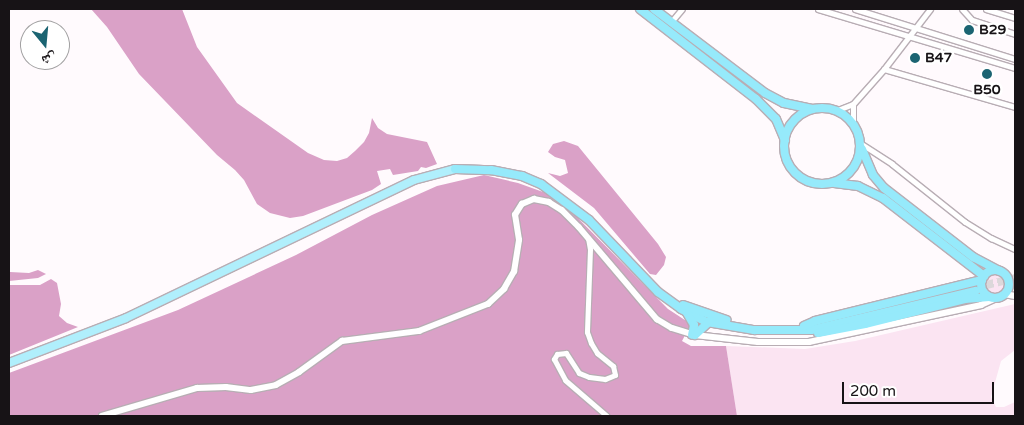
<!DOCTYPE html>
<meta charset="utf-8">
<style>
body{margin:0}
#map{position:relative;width:1024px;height:425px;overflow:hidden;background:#fffafd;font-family:"Varela Round","Noto Naskh Arabic",sans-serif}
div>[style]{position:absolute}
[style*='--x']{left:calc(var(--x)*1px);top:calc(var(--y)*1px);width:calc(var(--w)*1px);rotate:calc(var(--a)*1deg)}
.green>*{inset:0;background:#fbe4f2}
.round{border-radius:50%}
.forest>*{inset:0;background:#daa1c7}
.trunk-tunnel>*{height:8px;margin-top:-4px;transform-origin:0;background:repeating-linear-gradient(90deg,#dcd7da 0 8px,transparent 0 12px)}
.roads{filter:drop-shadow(1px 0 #b8adb4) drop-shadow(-1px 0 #b8adb4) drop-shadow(0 1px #b8adb4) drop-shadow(0 -1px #b8adb4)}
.minor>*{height:5px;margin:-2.5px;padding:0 2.5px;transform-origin:2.5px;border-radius:2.5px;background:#fff}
.tertiary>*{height:5.5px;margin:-2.75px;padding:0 2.75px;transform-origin:2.75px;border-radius:2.75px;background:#fff}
.primary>*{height:8px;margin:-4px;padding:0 4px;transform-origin:4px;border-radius:4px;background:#b0effc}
.trunk>*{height:8px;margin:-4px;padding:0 4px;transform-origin:4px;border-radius:4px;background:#96eafb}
.trunk>.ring{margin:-4px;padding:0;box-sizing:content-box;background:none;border:8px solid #96eafb;border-radius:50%}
.dots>*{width:14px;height:14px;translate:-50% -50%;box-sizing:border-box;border:2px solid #fff;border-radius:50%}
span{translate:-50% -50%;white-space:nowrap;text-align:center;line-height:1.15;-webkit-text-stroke:5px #fff;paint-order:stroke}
.poi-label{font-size:14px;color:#171316;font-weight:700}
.left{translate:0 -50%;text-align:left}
.frame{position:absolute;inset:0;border:10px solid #171316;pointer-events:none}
.north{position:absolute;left:20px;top:20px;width:50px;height:50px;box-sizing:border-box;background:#fff;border:1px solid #a2a1a2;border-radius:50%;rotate:163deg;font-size:14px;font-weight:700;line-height:20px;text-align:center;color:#171316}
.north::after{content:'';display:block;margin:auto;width:18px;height:22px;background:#1b6472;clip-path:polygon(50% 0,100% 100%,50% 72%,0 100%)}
.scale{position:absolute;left:842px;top:382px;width:152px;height:22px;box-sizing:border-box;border:2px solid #171316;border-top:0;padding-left:6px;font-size:15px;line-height:18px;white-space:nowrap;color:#171316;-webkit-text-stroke:4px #fff;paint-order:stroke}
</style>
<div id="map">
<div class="green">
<i class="round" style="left:986px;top:274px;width:20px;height:20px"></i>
<i style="clip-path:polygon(1015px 304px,1015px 350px,1001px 361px,991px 397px,996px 407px,1004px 407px,1015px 402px,1015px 416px,737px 416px,726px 346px,805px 349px,855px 341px)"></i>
</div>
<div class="forest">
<i style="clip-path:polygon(91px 9px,182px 9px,197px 47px,237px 103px,308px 153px,324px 160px,337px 161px,347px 158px,355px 151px,364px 142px,369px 133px,372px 118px,378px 128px,387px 134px,427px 142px,437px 164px,426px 168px,421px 167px,418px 171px,393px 175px,390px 169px,377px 171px,381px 184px,372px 190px,303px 216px,290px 218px,270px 213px,257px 204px,244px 180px,235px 170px,217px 155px,139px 74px,107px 27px)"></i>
<i style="clip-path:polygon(564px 141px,578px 146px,658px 244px,666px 257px,664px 265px,656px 275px,650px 274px,594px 208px,548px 173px,560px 176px,568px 173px,565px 160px,555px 157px,548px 152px,553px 144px)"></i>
<i style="clip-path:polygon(484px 175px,518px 183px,557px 197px,668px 309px,691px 324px,682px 341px,691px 346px,726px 346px,737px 416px,9px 416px,9px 373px,178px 310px,296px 255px,372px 215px,437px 186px)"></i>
<i style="clip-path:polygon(38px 270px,46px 274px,38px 278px,9px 281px,10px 272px,29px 273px)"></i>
<i style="clip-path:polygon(51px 279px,57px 283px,61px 304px,59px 316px,67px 323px,78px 327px,9px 355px,9px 285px,40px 285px)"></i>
</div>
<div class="trunk-tunnel">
<i style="--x:974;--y:288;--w:42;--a:-13.7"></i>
</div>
<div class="roads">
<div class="minor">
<i style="--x:818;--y:9;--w:206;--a:16.7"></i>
<i style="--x:855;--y:9;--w:168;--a:17.4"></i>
<i style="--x:962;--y:9;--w:15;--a:48"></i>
<i style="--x:972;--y:20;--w:45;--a:18"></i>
<i style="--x:986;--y:9;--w:30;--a:17"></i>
<i style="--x:671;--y:22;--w:17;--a:-50"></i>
<i style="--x:884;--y:69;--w:136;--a:16.2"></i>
<i style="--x:853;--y:104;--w:19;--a:90"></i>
<i style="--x:835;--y:111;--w:19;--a:-21"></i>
<i style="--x:853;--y:104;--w:47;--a:-48.5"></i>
<i style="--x:884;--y:69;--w:76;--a:-52.5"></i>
<i style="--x:860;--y:143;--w:38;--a:33"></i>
<i style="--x:892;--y:164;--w:93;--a:38.5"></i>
<i style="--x:965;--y:222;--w:31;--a:32"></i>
<i style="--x:991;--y:238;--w:26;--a:25"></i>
<i style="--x:588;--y:238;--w:11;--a:80"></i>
<i style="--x:590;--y:249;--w:83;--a:92.1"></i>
<i style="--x:587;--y:332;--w:12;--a:70"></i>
<i style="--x:591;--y:343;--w:12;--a:59"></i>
<i style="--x:597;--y:353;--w:21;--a:39"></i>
<i style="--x:613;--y:366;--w:9;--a:77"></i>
<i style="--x:615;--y:375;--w:11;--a:158"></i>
<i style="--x:605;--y:379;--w:16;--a:-173"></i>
<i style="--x:589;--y:377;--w:11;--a:-158"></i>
<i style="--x:579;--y:373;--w:24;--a:-123"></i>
<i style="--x:566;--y:353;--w:9;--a:174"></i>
<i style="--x:557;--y:354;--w:6;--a:121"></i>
<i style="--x:554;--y:359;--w:24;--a:62"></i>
<i style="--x:565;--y:380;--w:55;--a:40.6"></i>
</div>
<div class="tertiary">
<i style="--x:1005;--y:294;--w:10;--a:11"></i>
<i style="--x:102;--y:416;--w:99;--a:-16.4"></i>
<i style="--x:197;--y:388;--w:29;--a:-2"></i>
<i style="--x:226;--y:387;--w:25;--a:7"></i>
<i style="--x:251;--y:390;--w:25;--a:-11"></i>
<i style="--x:276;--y:385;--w:26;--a:-29"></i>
<i style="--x:299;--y:372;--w:53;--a:-35.8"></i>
<i style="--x:342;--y:341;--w:78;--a:-7.4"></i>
<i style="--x:419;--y:331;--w:74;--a:-21.4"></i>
<i style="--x:488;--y:304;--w:22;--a:-43"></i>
<i style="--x:504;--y:289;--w:20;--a:-60"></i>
<i style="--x:514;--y:272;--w:32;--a:-81"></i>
<i style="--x:519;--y:240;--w:25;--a:-99"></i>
<i style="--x:515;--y:215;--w:13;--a:-58"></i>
<i style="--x:522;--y:204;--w:13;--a:-23"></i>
<i style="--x:534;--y:199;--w:15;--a:11"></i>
<i style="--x:549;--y:202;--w:15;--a:32"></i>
<i style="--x:562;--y:210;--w:24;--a:45"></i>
<i style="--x:579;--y:227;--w:121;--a:49.7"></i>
<i style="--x:657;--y:319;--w:17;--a:31"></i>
<i style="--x:672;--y:328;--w:24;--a:17"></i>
<i style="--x:695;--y:335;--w:63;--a:6.3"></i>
<i style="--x:758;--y:342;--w:51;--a:0"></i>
<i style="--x:809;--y:342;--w:176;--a:-12.1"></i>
<i style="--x:981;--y:305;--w:17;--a:-24"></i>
</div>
<div class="primary">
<i style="--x:9;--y:363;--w:125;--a:-21"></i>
<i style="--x:126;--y:318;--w:319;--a:-25.6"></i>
<i style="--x:414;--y:180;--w:42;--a:-15"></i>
</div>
<div class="trunk">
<i style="--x:640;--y:9;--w:147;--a:37.8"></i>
<i style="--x:756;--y:99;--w:28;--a:45"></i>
<i style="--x:776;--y:119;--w:23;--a:67"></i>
<i style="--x:654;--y:9;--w:139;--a:37.1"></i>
<i style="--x:765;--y:93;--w:21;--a:28"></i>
<i style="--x:784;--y:103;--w:29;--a:12"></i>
<i class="ring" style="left:784px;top:108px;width:68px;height:68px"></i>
<i style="--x:862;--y:149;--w:28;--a:67"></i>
<i style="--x:873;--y:175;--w:17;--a:50"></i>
<i style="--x:884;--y:188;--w:113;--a:37.8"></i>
<i style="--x:973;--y:257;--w:30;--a:28"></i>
<i style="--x:455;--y:169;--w:36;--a:2"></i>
<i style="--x:491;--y:170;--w:32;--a:11"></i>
<i style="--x:522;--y:176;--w:21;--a:23"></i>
<i style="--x:541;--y:184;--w:60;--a:36.9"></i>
<i style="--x:589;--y:220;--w:100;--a:46.2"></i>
<i style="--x:658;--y:292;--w:29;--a:36"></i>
<i style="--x:681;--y:309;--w:29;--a:27"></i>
<i style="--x:707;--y:322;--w:48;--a:9.7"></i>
<i style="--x:754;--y:330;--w:57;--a:0"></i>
<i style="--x:811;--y:330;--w:169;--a:-13.4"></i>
<i style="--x:834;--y:183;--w:24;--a:7"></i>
<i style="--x:858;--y:186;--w:28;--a:26"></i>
<i style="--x:883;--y:198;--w:128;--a:37.7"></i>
<i class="ring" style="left:981px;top:270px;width:20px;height:20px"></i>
<i style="--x:683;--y:305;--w:46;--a:19.2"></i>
<i style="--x:687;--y:313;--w:14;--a:60"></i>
<i style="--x:694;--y:325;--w:10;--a:101"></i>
<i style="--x:804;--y:326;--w:12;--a:-24"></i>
<i style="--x:815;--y:321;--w:172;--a:-13.8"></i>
<i style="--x:818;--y:333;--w:48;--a:-10.8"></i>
<i style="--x:865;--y:324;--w:103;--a:-14"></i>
<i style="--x:965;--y:299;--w:24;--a:-5"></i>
<i style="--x:695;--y:335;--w:21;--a:-43"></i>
</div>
</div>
<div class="dots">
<i style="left:969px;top:30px;background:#1b6472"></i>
<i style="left:915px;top:58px;background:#1b6472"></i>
<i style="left:987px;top:74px;background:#1b6472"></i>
</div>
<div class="poi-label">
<span class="left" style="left:979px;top:30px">B29</span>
<span class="left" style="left:925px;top:58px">B47</span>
<span style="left:987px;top:90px">B50</span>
</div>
<div class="frame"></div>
<div class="north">ش</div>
<div class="scale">200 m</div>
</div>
